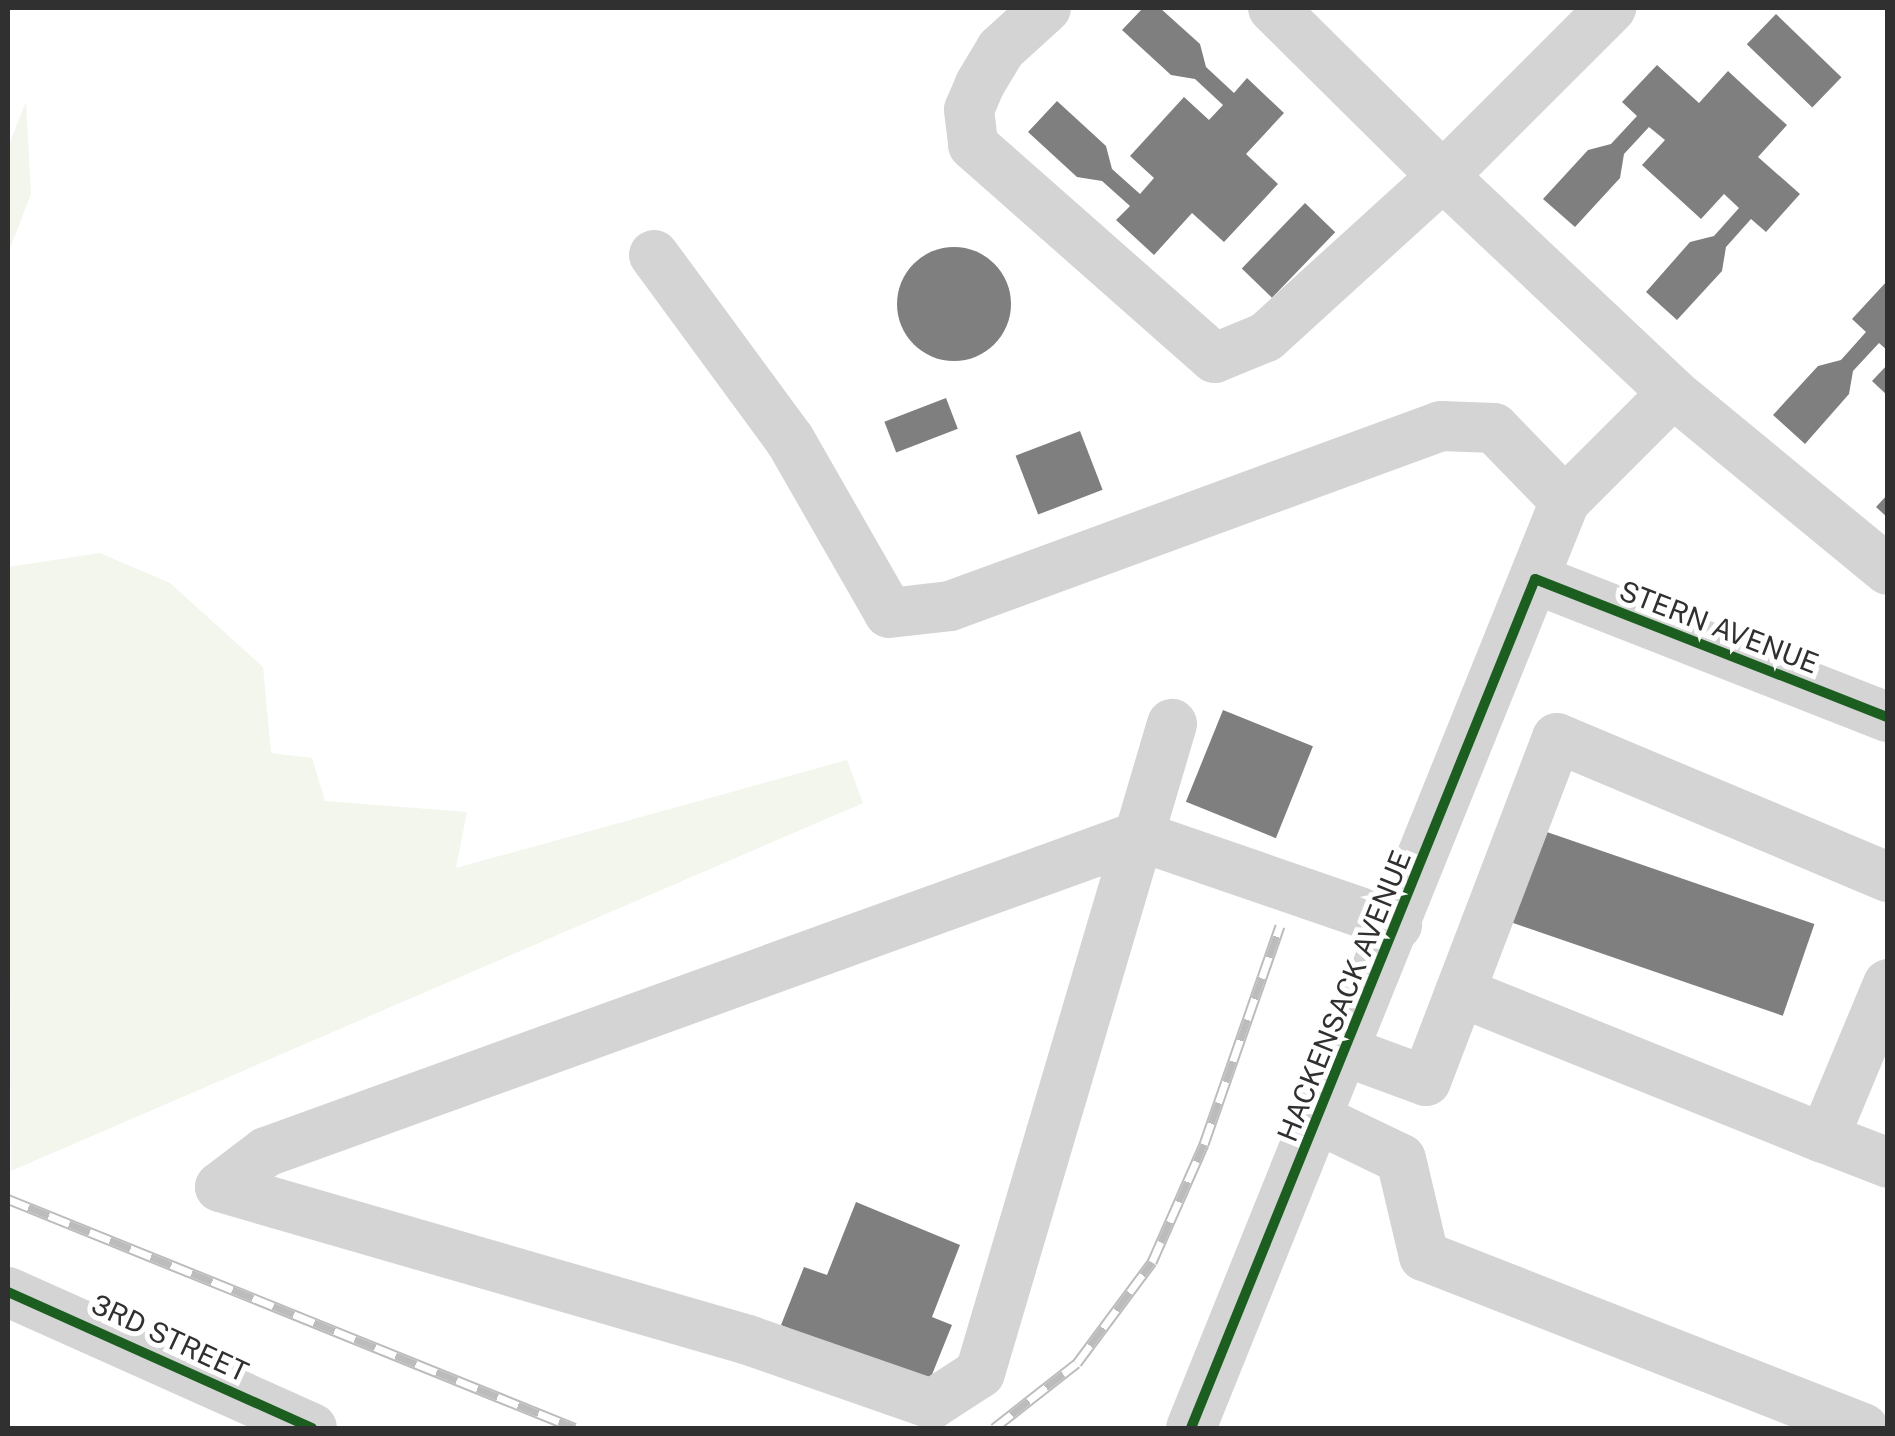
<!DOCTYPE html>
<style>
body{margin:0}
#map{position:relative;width:1895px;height:1436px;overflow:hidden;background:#fff;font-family:"Public Sans",sans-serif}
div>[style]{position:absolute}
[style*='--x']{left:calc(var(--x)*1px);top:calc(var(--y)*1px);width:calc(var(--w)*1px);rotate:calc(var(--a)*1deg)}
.green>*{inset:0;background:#f2f6ed}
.building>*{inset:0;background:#7f7f7f;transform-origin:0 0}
.round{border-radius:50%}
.minor>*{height:50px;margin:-25px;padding:0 25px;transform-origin:25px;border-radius:25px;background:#d4d4d4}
.rail>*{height:11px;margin-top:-5.5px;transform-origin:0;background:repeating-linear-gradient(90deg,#fff 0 22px,#bcbcbc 0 44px);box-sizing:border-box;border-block:2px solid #bcbcbc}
.cycleway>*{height:10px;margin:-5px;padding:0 5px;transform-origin:5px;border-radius:5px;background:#1b5e20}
span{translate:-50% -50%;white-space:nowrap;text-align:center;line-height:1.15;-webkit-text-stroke:10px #fff;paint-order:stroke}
.street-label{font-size:28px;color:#303030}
.frame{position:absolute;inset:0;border:10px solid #303030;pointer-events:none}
</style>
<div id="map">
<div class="green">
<i style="clip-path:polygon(26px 102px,31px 194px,8px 253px,8px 147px)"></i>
<i style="clip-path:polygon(100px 553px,170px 583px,263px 667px,271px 753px,312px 758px,325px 801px,467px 812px,456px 868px,847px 760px,863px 803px,11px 1171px,8px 567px)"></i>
</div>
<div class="building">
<i style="clip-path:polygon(1143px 8px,1160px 8px,1200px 44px,1206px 67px,1234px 93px,1247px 78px,1284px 113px,1246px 154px,1278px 184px,1224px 242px,1192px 213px,1154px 255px,1116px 220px,1130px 206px,1102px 181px,1077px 177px,1028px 132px,1057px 101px,1106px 146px,1112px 169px,1140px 194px,1154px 178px,1130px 156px,1184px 97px,1209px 120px,1223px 105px,1195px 79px,1171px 75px,1122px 30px)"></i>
<i style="left:1776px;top:14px;width:91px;height:42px;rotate:44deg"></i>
<i style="clip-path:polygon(1657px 65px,1699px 103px,1728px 71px,1757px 98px,1787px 125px,1758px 157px,1800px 194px,1766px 232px,1751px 219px,1726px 247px,1722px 271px,1677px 320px,1646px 292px,1690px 242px,1714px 236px,1739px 208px,1724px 194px,1701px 219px,1642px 165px,1665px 140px,1649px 127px,1624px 154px,1620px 178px,1575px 227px,1543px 199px,1588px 150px,1611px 144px,1637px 116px,1622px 102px)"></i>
<i style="left:1305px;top:203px;width:42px;height:91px;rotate:44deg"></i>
<i class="round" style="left:897px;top:247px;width:114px;height:114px"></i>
<i style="clip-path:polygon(1888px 280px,1888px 351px,1879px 343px,1853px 371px,1849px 394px,1805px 444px,1773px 415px,1818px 366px,1841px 360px,1866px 332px,1852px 319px)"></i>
<i style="clip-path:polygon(1888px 364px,1888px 396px,1872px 381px)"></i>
<i style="left:946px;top:398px;width:33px;height:66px;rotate:69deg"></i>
<i style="left:1080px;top:431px;width:63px;height:69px;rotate:69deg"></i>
<i style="clip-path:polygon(1888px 494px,1888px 518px,1876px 507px)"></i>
<i style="left:1223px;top:710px;width:97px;height:99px;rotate:22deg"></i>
<i style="left:1544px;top:831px;width:286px;height:97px;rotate:19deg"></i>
<i style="clip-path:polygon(856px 1202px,960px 1245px,932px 1317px,952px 1325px,927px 1387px,781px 1325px,804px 1267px,827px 1275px)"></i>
</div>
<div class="minor">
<i style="--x:1046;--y:8;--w:61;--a:137.7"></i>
<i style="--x:1001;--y:49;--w:41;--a:121"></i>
<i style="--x:980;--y:84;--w:28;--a:113"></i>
<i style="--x:969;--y:110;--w:35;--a:83"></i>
<i style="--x:973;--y:145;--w:322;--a:41.4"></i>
<i style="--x:1215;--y:358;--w:55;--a:-22.4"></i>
<i style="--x:1266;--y:337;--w:239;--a:-42.3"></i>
<i style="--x:1443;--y:176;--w:316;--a:43.3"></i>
<i style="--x:1673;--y:393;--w:278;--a:39.5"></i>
<i style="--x:1273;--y:8;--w:239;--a:44.7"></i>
<i style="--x:1443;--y:176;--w:238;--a:-45"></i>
<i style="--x:654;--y:255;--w:230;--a:53.7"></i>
<i style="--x:790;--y:440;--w:199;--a:60.2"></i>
<i style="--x:889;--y:613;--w:61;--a:-6.5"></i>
<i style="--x:950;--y:606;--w:523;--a:-20.13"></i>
<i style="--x:1441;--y:426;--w:53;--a:2.2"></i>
<i style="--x:1494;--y:428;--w:102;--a:45.8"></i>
<i style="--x:1535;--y:579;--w:379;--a:21.4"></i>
<i style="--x:1888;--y:984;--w:167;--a:112.6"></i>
<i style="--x:1824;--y:1138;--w:69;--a:21.3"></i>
<i style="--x:1460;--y:992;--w:392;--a:21.9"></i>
<i style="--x:1347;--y:1052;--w:84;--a:20.2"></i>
<i style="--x:1426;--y:1081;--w:367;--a:-69.1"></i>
<i style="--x:1557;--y:738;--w:359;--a:22.8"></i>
<i style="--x:1318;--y:1119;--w:92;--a:25.7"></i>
<i style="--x:1401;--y:1159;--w:100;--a:76.7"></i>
<i style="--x:1424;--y:1256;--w:472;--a:21.4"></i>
<i style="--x:220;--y:1187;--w:550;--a:16.16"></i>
<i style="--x:748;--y:1340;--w:195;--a:19.2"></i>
<i style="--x:932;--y:1404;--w:57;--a:-32.9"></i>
<i style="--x:980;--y:1373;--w:677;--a:-73.52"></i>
<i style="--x:220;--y:1187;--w:58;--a:-37.3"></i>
<i style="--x:266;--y:1152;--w:928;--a:-19.9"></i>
<i style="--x:1139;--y:836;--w:273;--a:19"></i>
<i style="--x:8;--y:1292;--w:333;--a:24.1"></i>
<i style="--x:1191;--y:1428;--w:1000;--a:-68.03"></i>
<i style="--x:1565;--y:501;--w:153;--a:-45"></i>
</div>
<div class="rail">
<i style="--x:8;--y:1199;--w:611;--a:21.99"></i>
<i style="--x:994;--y:1428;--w:105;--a:-38.1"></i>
<i style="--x:1077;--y:1363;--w:126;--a:-53.4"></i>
<i style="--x:1152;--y:1262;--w:129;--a:-66.2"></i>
<i style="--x:1204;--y:1144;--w:231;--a:-70.8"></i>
</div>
<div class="cycleway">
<i style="--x:8;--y:1292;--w:333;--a:24.1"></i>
<i style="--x:1191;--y:1428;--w:916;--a:-67.94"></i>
<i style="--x:1535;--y:579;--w:379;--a:21.4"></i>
</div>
<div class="street-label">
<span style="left:1719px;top:627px;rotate:21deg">STERN AVENUE</span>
<span style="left:1344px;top:996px;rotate:-68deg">HACKENSACK AVENUE</span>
<span style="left:170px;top:1338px;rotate:25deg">3RD STREET</span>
</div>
<div class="frame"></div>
</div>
